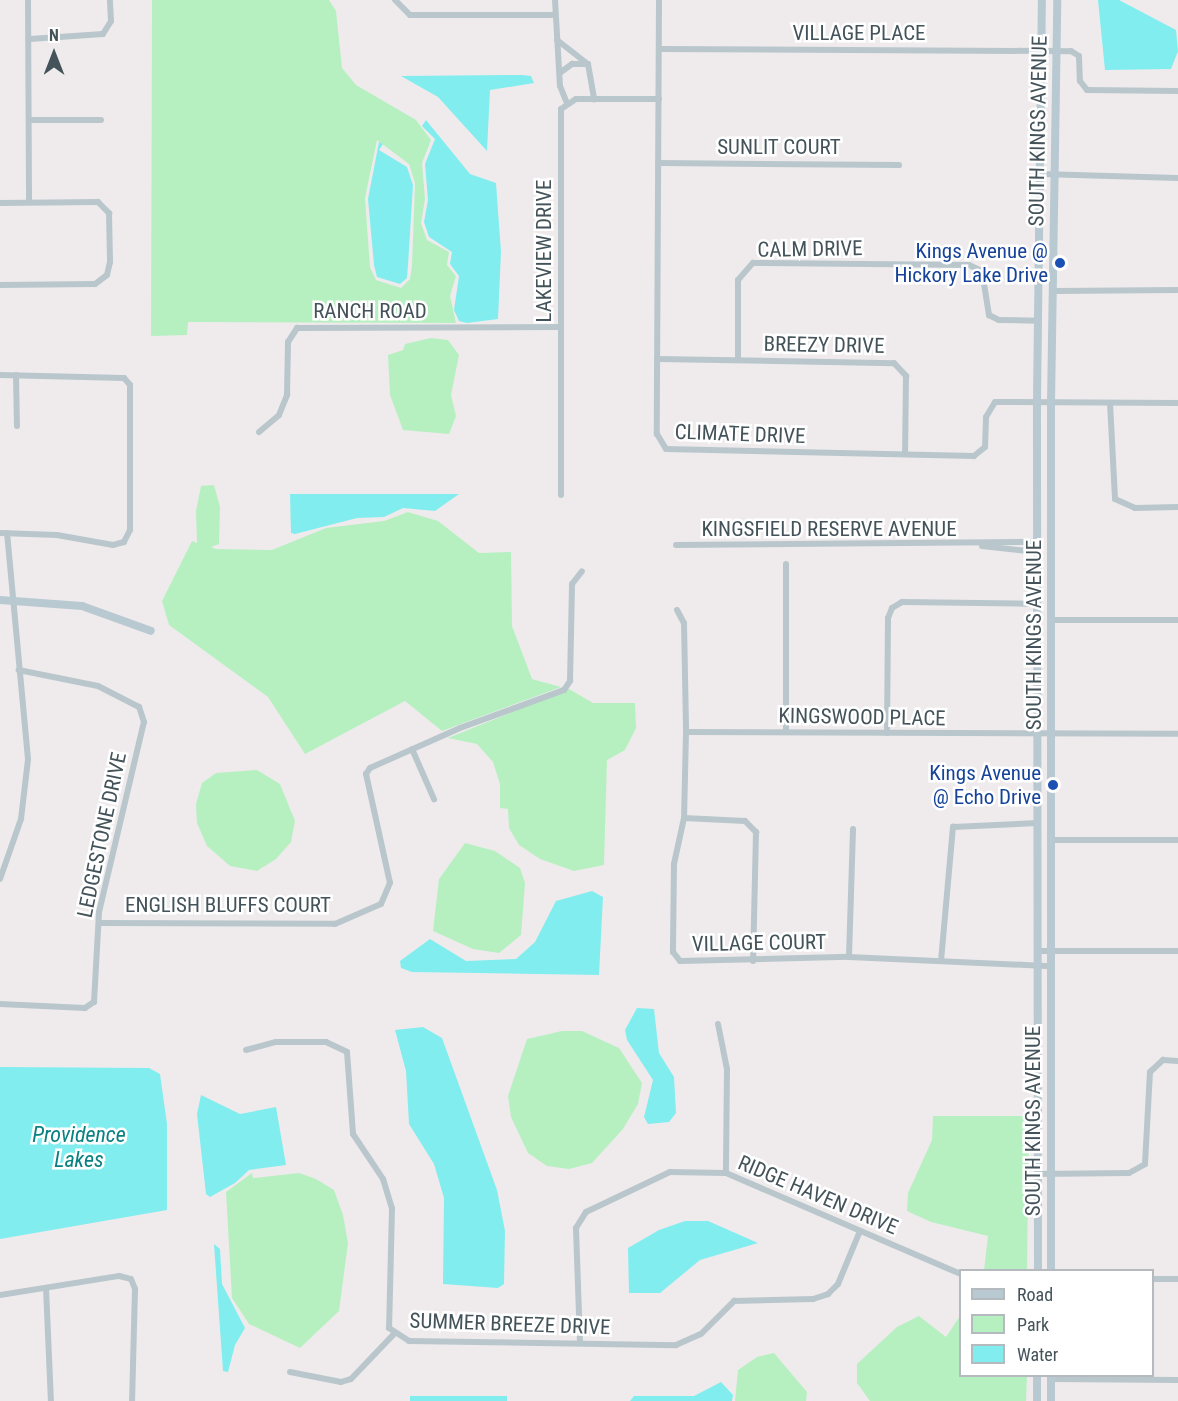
<!DOCTYPE html>
<style>
body{margin:0}
#map{position:relative;width:1178px;height:1401px;overflow:hidden;background:#efebec;font-family:"Roboto Condensed",sans-serif}
div>[style]{position:absolute}
[style*='--x']{left:calc(var(--x)*1px);top:calc(var(--y)*1px);width:calc(var(--w)*1px);rotate:calc(var(--a)*1deg)}
.green>*{inset:0;background:#b6f0c1}
.water>*{inset:0;background:#81edef;transform-origin:0 0}
.street>*{height:6px;margin:-3px;padding:0 3px;transform-origin:3px;border-radius:3px;background:#b9c7cc}
.secondary>*{height:8px;margin:-4px;padding:0 4px;transform-origin:4px;border-radius:4px;background:#b8c9d1}
.dots>*{width:16px;height:16px;translate:-50% -50%;box-sizing:border-box;border:3px solid #fff;border-radius:50%}
span{translate:-50% -50%;white-space:nowrap;text-align:center;line-height:1.15;-webkit-text-stroke:5px #fff;paint-order:stroke}
.street-label{font-size:21px;color:#435359}
.transit-label{font-size:21px;color:#164399}
.right{translate:-100% -50%;text-align:right}
.water-label{font-size:22px;color:#098183;font-style:italic}
.legend{position:absolute;left:959px;top:1269px;width:195px;height:108px;box-sizing:border-box;background:#fff;border:2px solid #b4babd;margin:0;padding:8px 10px;list-style:none;font-size:18px;color:#435359}
.legend li{display:flex;align-items:center;gap:12px;height:30px}
.legend b{width:30px;border:2px solid #b4babd}
.north{position:absolute;left:24px;top:24px;width:60px;height:60px;-webkit-text-stroke:4px #fff;paint-order:stroke;rotate:0deg;font-size:16px;font-weight:700;line-height:24px;text-align:center;color:#435359}
.north::after{content:'';display:block;margin:auto;width:21px;height:27px;background:#435359;clip-path:polygon(50% 0,100% 100%,50% 72%,0 100%)}
</style>
<div id="map">
<div class="green">
<i style="clip-path:polygon(evenodd,152px 0,329px 0,336px 11px,342px 68px,356px 85px,416px 120px,431px 140px,422px 163px,425px 199px,421px 223px,427px 240px,449px 252px,447px 265px,456px 276px,450px 296px,456px 323px,188px 322px,187px 335px,151px 336px,152px 0,377px 140px,409px 164px,415px 183px,412px 265px,410px 279px,401px 288px,376px 280px,370px 267px,365px 198px,377px 140px)"></i>
<i style="clip-path:polygon(431px 338px,448px 340px,459px 355px,451px 395px,456px 416px,449px 434px,403px 430px,390px 395px,388px 355px,403px 350px,405px 344px)"></i>
<i style="clip-path:polygon(214px 485px,220px 507px,219px 544px,211px 547px,216px 549px,272px 550px,326px 528px,384px 521px,408px 512px,438px 521px,479px 553px,511px 552px,512px 626px,532px 679px,561px 687px,442px 731px,405px 701px,305px 754px,268px 697px,169px 625px,162px 601px,192px 541px,197px 543px,196px 511px,201px 486px)"></i>
<i style="clip-path:polygon(569px 689px,593px 703px,635px 703px,636px 728px,625px 750px,607px 760px,604px 865px,574px 871px,540px 859px,519px 845px,509px 828px,508px 809px,500px 808px,500px 784px,493px 762px,477px 744px,448px 738px)"></i>
<i style="clip-path:polygon(257px 770px,280px 784px,295px 821px,291px 842px,276px 859px,257px 871px,230px 866px,207px 846px,197px 823px,196px 804px,202px 783px,216px 773px)"></i>
<i style="clip-path:polygon(465px 843px,495px 851px,520px 868px,525px 883px,521px 935px,499px 953px,473px 949px,433px 931px,439px 879px)"></i>
<i style="clip-path:polygon(562px 1031px,582px 1031px,619px 1048px,642px 1083px,638px 1104px,623px 1129px,592px 1163px,569px 1169px,547px 1166px,528px 1153px,511px 1117px,508px 1096px,527px 1039px)"></i>
<i style="clip-path:polygon(933px 1116px,1029px 1116px,1027px 1270px,984px 1270px,988px 1236px,931px 1222px,907px 1211px,908px 1193px,932px 1140px)"></i>
<i style="clip-path:polygon(252px 1173px,253px 1178px,299px 1173px,316px 1179px,334px 1190px,343px 1215px,348px 1243px,339px 1311px,300px 1348px,249px 1324px,232px 1298px,226px 1192px)"></i>
<i style="clip-path:polygon(919px 1316px,946px 1337px,960px 1316px,960px 1376px,1027px 1376px,1026px 1401px,870px 1401px,857px 1383px,857px 1364px,897px 1327px)"></i>
<i style="clip-path:polygon(774px 1353px,807px 1392px,806px 1401px,735px 1401px,738px 1370px,757px 1357px)"></i>
</div>
<div class="water">
<i style="clip-path:polygon(1098px 0,1119px 0,1176px 30px,1178px 51px,1171px 69px,1105px 70px)"></i>
<i style="clip-path:polygon(522px 75px,531px 76px,534px 83px,490px 90px,487px 151px,438px 97px,401px 76px)"></i>
<i style="clip-path:polygon(426px 120px,470px 174px,496px 183px,501px 252px,498px 319px,467px 323px,459px 321px,454px 310px,459px 276px,450px 264px,452px 252px,429px 237px,424px 222px,428px 200px,425px 164px,435px 139px,422px 126px)"></i>
<i style="clip-path:polygon(379px 142px,383px 144px,379px 150px,407px 167px,413px 185px,408px 265px,407px 278px,400px 284px,377px 277px,374px 265px,368px 199px)"></i>
<i style="clip-path:polygon(290px 494px,459px 494px,435px 511px,403px 508px,384px 517px,357px 518px,295px 534px,291px 533px)"></i>
<i style="clip-path:polygon(592px 891px,603px 897px,599px 975px,412px 972px,401px 968px,400px 961px,430px 939px,466px 961px,516px 959px,535px 942px,556px 901px)"></i>
<i style="clip-path:polygon(637px 1008px,654px 1009px,659px 1053px,674px 1077px,676px 1113px,669px 1122px,648px 1124px,644px 1117px,653px 1080px,627px 1040px,625px 1030px)"></i>
<i style="clip-path:polygon(423px 1027px,442px 1038px,497px 1190px,505px 1231px,504px 1284px,498px 1288px,443px 1284px,444px 1198px,434px 1164px,409px 1124px,406px 1071px,395px 1030px)"></i>
<i style="clip-path:polygon(0 1067px,149px 1068px,160px 1074px,167px 1124px,167px 1210px,0 1239px)"></i>
<i style="clip-path:polygon(201px 1095px,240px 1114px,276px 1107px,286px 1165px,249px 1170px,235px 1183px,210px 1197px,206px 1194px,197px 1114px)"></i>
<i style="clip-path:polygon(685px 1221px,708px 1221px,758px 1243px,700px 1260px,660px 1293px,629px 1293px,628px 1248px,659px 1230px)"></i>
<i style="clip-path:polygon(214px 1244px,220px 1249px,222px 1284px,245px 1328px,235px 1345px,228px 1372px,223px 1371px)"></i>
<i style="clip-path:polygon(721px 1382px,733px 1395px,732px 1401px,630px 1401px,634px 1396px,694px 1396px)"></i>
<i style="left:410px;top:1396px;width:97px;height:6px"></i>
</div>
<div class="street">
<i style="--x:28;--y:0;--w:202;--a:89.7"></i>
<i style="--x:395;--y:0;--w:21;--a:45"></i>
<i style="--x:410;--y:15;--w:145;--a:0"></i>
<i style="--x:555;--y:0;--w:86;--a:86.7"></i>
<i style="--x:560;--y:86;--w:18;--a:68"></i>
<i style="--x:659;--y:0;--w:434;--a:90.3"></i>
<i style="--x:657;--y:434;--w:17;--a:59"></i>
<i style="--x:666;--y:449;--w:308;--a:1.3"></i>
<i style="--x:974;--y:456;--w:14;--a:-39"></i>
<i style="--x:985;--y:447;--w:30;--a:-88"></i>
<i style="--x:986;--y:417;--w:17;--a:-59"></i>
<i style="--x:995;--y:402;--w:183;--a:0.3"></i>
<i style="--x:30;--y:39;--w:73;--a:-3.9"></i>
<i style="--x:103;--y:34;--w:15;--a:-58"></i>
<i style="--x:111;--y:21;--w:21;--a:-93"></i>
<i style="--x:557;--y:40;--w:39;--a:38"></i>
<i style="--x:588;--y:64;--w:36;--a:80"></i>
<i style="--x:659;--y:49;--w:412;--a:0.3"></i>
<i style="--x:1071;--y:51;--w:9;--a:32"></i>
<i style="--x:1079;--y:56;--w:25;--a:88"></i>
<i style="--x:1080;--y:81;--w:11;--a:52"></i>
<i style="--x:1087;--y:90;--w:91;--a:0.6"></i>
<i style="--x:561;--y:72;--w:14;--a:-36"></i>
<i style="--x:572;--y:64;--w:16;--a:0"></i>
<i style="--x:30;--y:120;--w:71;--a:0"></i>
<i style="--x:658;--y:163;--w:241;--a:0.5"></i>
<i style="--x:1041;--y:174;--w:137;--a:1.7"></i>
<i style="--x:0;--y:203;--w:98;--a:-0.6"></i>
<i style="--x:98;--y:202;--w:16;--a:45"></i>
<i style="--x:109;--y:213;--w:49;--a:88.8"></i>
<i style="--x:110;--y:262;--w:13;--a:103"></i>
<i style="--x:107;--y:275;--w:15;--a:143"></i>
<i style="--x:95;--y:284;--w:95;--a:179.4"></i>
<i style="--x:1054;--y:291;--w:124;--a:-0.5"></i>
<i style="--x:657;--y:359;--w:237;--a:1"></i>
<i style="--x:894;--y:363;--w:18;--a:47"></i>
<i style="--x:906;--y:376;--w:78;--a:90.7"></i>
<i style="--x:738;--y:360;--w:80;--a:-90"></i>
<i style="--x:738;--y:280;--w:23;--a:-49"></i>
<i style="--x:753;--y:263;--w:216;--a:0.5"></i>
<i style="--x:969;--y:265;--w:14;--a:25"></i>
<i style="--x:982;--y:271;--w:45;--a:81"></i>
<i style="--x:989;--y:315;--w:11;--a:27"></i>
<i style="--x:999;--y:320;--w:39;--a:1"></i>
<i style="--x:0;--y:375;--w:124;--a:1.4"></i>
<i style="--x:124;--y:378;--w:9;--a:49"></i>
<i style="--x:130;--y:385;--w:145;--a:90"></i>
<i style="--x:130;--y:530;--w:13;--a:117"></i>
<i style="--x:124;--y:542;--w:11;--a:165"></i>
<i style="--x:113;--y:545;--w:57;--a:-169.9"></i>
<i style="--x:57;--y:535;--w:57;--a:-178"></i>
<i style="--x:16;--y:375;--w:51;--a:88.9"></i>
<i style="--x:1110;--y:403;--w:96;--a:87"></i>
<i style="--x:1115;--y:499;--w:22;--a:24"></i>
<i style="--x:1135;--y:508;--w:43;--a:-1.3"></i>
<i style="--x:259;--y:432;--w:26;--a:-40"></i>
<i style="--x:279;--y:415;--w:22;--a:-68"></i>
<i style="--x:287;--y:395;--w:53;--a:-88.9"></i>
<i style="--x:288;--y:342;--w:17;--a:-57"></i>
<i style="--x:297;--y:328;--w:263;--a:-0.2"></i>
<i style="--x:561;--y:495;--w:386;--a:-90"></i>
<i style="--x:561;--y:109;--w:18;--a:-34"></i>
<i style="--x:576;--y:99;--w:83;--a:0"></i>
<i style="--x:676;--y:545;--w:361;--a:-0.5"></i>
<i style="--x:982;--y:546;--w:55;--a:6.2"></i>
<i style="--x:786;--y:564;--w:168;--a:90"></i>
<i style="--x:677;--y:610;--w:15;--a:62"></i>
<i style="--x:684;--y:623;--w:109;--a:88.9"></i>
<i style="--x:686;--y:732;--w:86;--a:91.3"></i>
<i style="--x:684;--y:818;--w:47;--a:102.3"></i>
<i style="--x:674;--y:864;--w:88;--a:90.7"></i>
<i style="--x:673;--y:952;--w:11;--a:52"></i>
<i style="--x:680;--y:961;--w:169;--a:-1.4"></i>
<i style="--x:849;--y:957;--w:202;--a:2.6"></i>
<i style="--x:1052;--y:620;--w:126;--a:0"></i>
<i style="--x:686;--y:732;--w:492;--a:0.2"></i>
<i style="--x:887;--y:733;--w:115;--a:-89.5"></i>
<i style="--x:888;--y:618;--w:11;--a:-68"></i>
<i style="--x:892;--y:608;--w:12;--a:-31"></i>
<i style="--x:902;--y:602;--w:135;--a:0.8"></i>
<i style="--x:412;--y:749;--w:55;--a:66.3"></i>
<i style="--x:684;--y:818;--w:61;--a:2.8"></i>
<i style="--x:745;--y:821;--w:16;--a:45"></i>
<i style="--x:756;--y:832;--w:129;--a:91.3"></i>
<i style="--x:1051;--y:840;--w:127;--a:0"></i>
<i style="--x:0;--y:879;--w:64;--a:-70.7"></i>
<i style="--x:21;--y:819;--w:60;--a:-83.3"></i>
<i style="--x:28;--y:759;--w:227;--a:-95.3"></i>
<i style="--x:99;--y:923;--w:236;--a:0.2"></i>
<i style="--x:335;--y:924;--w:50;--a:-23.5"></i>
<i style="--x:381;--y:904;--w:23;--a:-67"></i>
<i style="--x:390;--y:883;--w:112;--a:-102.4"></i>
<i style="--x:366;--y:774;--w:7;--a:-56"></i>
<i style="--x:370;--y:768;--w:98;--a:-24"></i>
<i style="--x:460;--y:728;--w:111;--a:-20.1"></i>
<i style="--x:564;--y:690;--w:11;--a:-56"></i>
<i style="--x:570;--y:681;--w:97;--a:-88.8"></i>
<i style="--x:572;--y:584;--w:16;--a:-52"></i>
<i style="--x:1038;--y:951;--w:140;--a:0"></i>
<i style="--x:849;--y:957;--w:128;--a:-88.2"></i>
<i style="--x:941;--y:961;--w:135;--a:-84.9"></i>
<i style="--x:953;--y:827;--w:85;--a:-2.7"></i>
<i style="--x:0;--y:1004;--w:85;--a:2.7"></i>
<i style="--x:85;--y:1008;--w:11;--a:-34"></i>
<i style="--x:94;--y:1002;--w:90;--a:-86.8"></i>
<i style="--x:99;--y:912;--w:195;--a:-76.7"></i>
<i style="--x:144;--y:722;--w:16;--a:-108"></i>
<i style="--x:139;--y:707;--w:46;--a:-152.9"></i>
<i style="--x:98;--y:686;--w:81;--a:-168.6"></i>
<i style="--x:718;--y:1024;--w:46;--a:78.7"></i>
<i style="--x:727;--y:1069;--w:104;--a:90.6"></i>
<i style="--x:246;--y:1050;--w:31;--a:-15"></i>
<i style="--x:276;--y:1042;--w:50;--a:0"></i>
<i style="--x:326;--y:1042;--w:23;--a:25"></i>
<i style="--x:347;--y:1052;--w:82;--a:85.8"></i>
<i style="--x:353;--y:1134;--w:54;--a:56.3"></i>
<i style="--x:383;--y:1179;--w:30;--a:73"></i>
<i style="--x:392;--y:1208;--w:120;--a:91.4"></i>
<i style="--x:389;--y:1328;--w:24;--a:33"></i>
<i style="--x:409;--y:1341;--w:267;--a:0.9"></i>
<i style="--x:676;--y:1345;--w:27;--a:-24"></i>
<i style="--x:701;--y:1334;--w:47;--a:-45"></i>
<i style="--x:734;--y:1301;--w:79;--a:-1.5"></i>
<i style="--x:813;--y:1299;--w:16;--a:-18"></i>
<i style="--x:828;--y:1294;--w:14;--a:-45"></i>
<i style="--x:838;--y:1284;--w:57;--a:-67.5"></i>
<i style="--x:1037;--y:1174;--w:92;--a:-0.6"></i>
<i style="--x:1129;--y:1173;--w:18;--a:-29"></i>
<i style="--x:1145;--y:1164;--w:92;--a:-86.9"></i>
<i style="--x:1150;--y:1072;--w:18;--a:-43"></i>
<i style="--x:1163;--y:1060;--w:15;--a:4"></i>
<i style="--x:1152;--y:1279;--w:26;--a:0"></i>
<i style="--x:46;--y:1288;--w:113;--a:87.5"></i>
<i style="--x:0;--y:1295;--w:121;--a:-9.1"></i>
<i style="--x:119;--y:1276;--w:12;--a:14"></i>
<i style="--x:131;--y:1279;--w:11;--a:68"></i>
<i style="--x:135;--y:1289;--w:112;--a:91.5"></i>
<i style="--x:580;--y:1343;--w:115;--a:-92"></i>
<i style="--x:576;--y:1228;--w:19;--a:-58"></i>
<i style="--x:586;--y:1212;--w:93;--a:-25.5"></i>
<i style="--x:670;--y:1172;--w:56;--a:1"></i>
<i style="--x:726;--y:1173;--w:255;--a:23.3"></i>
<i style="--x:290;--y:1372;--w:52;--a:11.1"></i>
<i style="--x:341;--y:1382;--w:10;--a:-17"></i>
<i style="--x:351;--y:1379;--w:62;--a:-46.3"></i>
<i style="--x:1051;--y:1379;--w:127;--a:0.5"></i>
</div>
<div class="secondary">
<i style="--x:0;--y:600;--w:82;--a:4.2"></i>
<i style="--x:82;--y:606;--w:73;--a:19.9"></i>
<i style="--x:1038;--y:1270;--w:869;--a:-90.07"></i>
<i style="--x:1037;--y:401;--w:401;--a:-89.3"></i>
<i style="--x:1051;--y:1270;--w:867;--a:-90"></i>
<i style="--x:1051;--y:403;--w:403;--a:-89.1"></i>
<i style="--x:1037;--y:1401;--w:25;--a:-90"></i>
<i style="--x:1051;--y:1401;--w:25;--a:-90"></i>
</div>
<div class="dots">
<i style="left:1060px;top:263px;background:#1a4fb4"></i>
<i style="left:1053px;top:785px;background:#1a4fb4"></i>
</div>
<div class="street-label">
<span style="left:859px;top:33px">VILLAGE PLACE</span>
<span style="left:1038px;top:131px;rotate:-89deg">SOUTH KINGS AVENUE</span>
<span style="left:779px;top:147px">SUNLIT COURT</span>
<span style="left:810px;top:249px;rotate:-1deg">CALM DRIVE</span>
<span style="left:544px;top:251px;rotate:-90deg">LAKEVIEW DRIVE</span>
<span style="left:370px;top:311px">RANCH ROAD</span>
<span style="left:824px;top:345px;rotate:1deg">BREEZY DRIVE</span>
<span style="left:740px;top:434px;rotate:2deg">CLIMATE DRIVE</span>
<span style="left:829px;top:529px">KINGSFIELD RESERVE AVENUE</span>
<span style="left:1034px;top:635px;rotate:-90deg">SOUTH KINGS AVENUE</span>
<span style="left:862px;top:717px;rotate:1deg">KINGSWOOD PLACE</span>
<span style="left:102px;top:835px;rotate:-78deg">LEDGESTONE DRIVE</span>
<span style="left:228px;top:905px">ENGLISH BLUFFS COURT</span>
<span style="left:759px;top:943px;rotate:-1deg">VILLAGE COURT</span>
<span style="left:1033px;top:1121px;rotate:-90deg">SOUTH KINGS AVENUE</span>
<span style="left:818px;top:1195px;rotate:23deg">RIDGE HAVEN DRIVE</span>
<span style="left:510px;top:1324px;rotate:2deg">SUMMER BREEZE DRIVE</span>
</div>
<div class="transit-label">
<span class="right" style="left:1048px;top:263px">Kings Avenue @<br>Hickory Lake Drive</span>
<span class="right" style="left:1041px;top:785px">Kings Avenue<br>@ Echo Drive</span>
</div>
<div class="water-label">
<span style="left:79px;top:1147px">Providence<br>Lakes</span>
</div>
<ul class="legend">
<li><b style="height:8px;background:#b8c9d1"></b>Road</li>
<li><b style="height:16px;background:#b6f0c1"></b>Park</li>
<li><b style="height:16px;background:#81edef"></b>Water</li>
</ul>
<div class="north">N</div>
</div>
